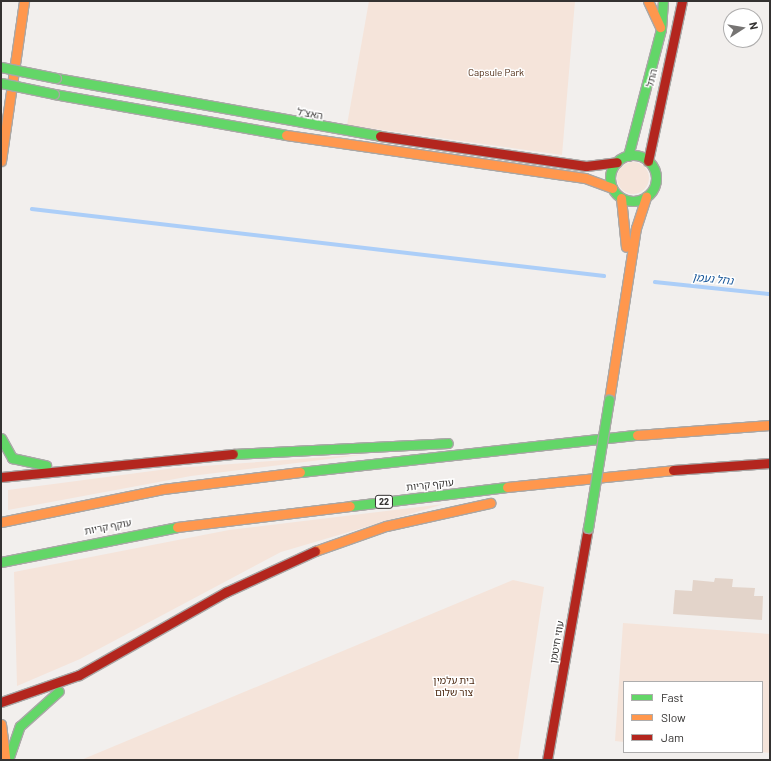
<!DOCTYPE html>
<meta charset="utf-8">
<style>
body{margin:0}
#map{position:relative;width:771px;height:761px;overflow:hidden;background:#f2efed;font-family:Barlow,"Noto Sans Hebrew",sans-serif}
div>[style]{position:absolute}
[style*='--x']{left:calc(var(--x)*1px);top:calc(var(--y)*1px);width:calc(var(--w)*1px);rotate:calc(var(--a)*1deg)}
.green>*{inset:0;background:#f5e4da}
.round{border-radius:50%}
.stream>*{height:3.5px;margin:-1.75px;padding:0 1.75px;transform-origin:1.75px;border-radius:1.75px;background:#accef8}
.building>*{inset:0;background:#e3d4ca}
.roads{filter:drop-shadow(1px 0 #a9a7a6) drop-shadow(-1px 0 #a9a7a6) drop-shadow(0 1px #a9a7a6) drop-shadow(0 -1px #a9a7a6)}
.fast>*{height:9px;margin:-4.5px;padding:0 4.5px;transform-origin:4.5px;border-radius:4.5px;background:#63d668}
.fast>.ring{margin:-4.5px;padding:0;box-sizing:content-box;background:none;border:9px solid #63d668;border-radius:50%}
.slow>*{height:9px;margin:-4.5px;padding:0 4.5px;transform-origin:4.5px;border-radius:4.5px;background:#ff974d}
.jam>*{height:9px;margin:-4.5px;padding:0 4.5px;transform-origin:4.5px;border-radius:4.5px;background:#b3261e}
.bridges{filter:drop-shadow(1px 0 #a9a7a6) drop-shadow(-1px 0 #a9a7a6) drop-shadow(0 1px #a9a7a6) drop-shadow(0 -1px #a9a7a6)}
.fast-bridge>*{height:9px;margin:-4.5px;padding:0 4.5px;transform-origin:4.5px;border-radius:4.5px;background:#63d668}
span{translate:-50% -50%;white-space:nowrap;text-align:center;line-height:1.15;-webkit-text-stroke:3px #fff;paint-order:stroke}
.shield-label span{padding:1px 3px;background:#fff;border:1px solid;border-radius:3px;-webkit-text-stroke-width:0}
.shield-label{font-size:9px;color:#343231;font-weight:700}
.park-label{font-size:10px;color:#4d2a13}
.street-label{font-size:10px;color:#343231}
.water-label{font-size:11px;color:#155497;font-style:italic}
.frame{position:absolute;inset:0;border:2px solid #343231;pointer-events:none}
.legend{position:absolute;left:623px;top:681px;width:140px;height:72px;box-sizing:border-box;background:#fff;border:1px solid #aeadad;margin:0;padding:5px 7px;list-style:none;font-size:12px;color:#343231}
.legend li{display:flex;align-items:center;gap:8px;height:20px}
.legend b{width:20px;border:1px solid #aeadad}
.north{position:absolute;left:723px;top:8px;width:40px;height:40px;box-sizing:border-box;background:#fff;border:1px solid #aeadad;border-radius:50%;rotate:78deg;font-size:11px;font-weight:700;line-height:16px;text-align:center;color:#343231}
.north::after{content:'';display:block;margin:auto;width:14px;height:18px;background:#767473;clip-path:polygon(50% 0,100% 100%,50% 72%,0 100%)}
</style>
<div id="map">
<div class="green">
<i style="clip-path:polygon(369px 1px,575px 1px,562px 155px,347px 125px)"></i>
<i class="round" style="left:617px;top:162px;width:32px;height:32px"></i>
<i style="clip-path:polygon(369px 454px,191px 476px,8px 510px,8px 490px,175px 468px)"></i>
<i style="clip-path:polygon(444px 504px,281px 552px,80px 659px,17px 686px,14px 572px,229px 530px)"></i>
<i style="clip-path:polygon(513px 580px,544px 587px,518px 760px,81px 760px)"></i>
<i style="clip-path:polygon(623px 623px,770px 634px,770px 753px,762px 752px,762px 682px,624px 682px,624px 742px,615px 741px)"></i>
</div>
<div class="stream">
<i style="--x:32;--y:209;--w:576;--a:6.68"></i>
<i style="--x:655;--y:282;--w:116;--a:6"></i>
</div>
<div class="building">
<i style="clip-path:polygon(715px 578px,733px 579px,732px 587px,755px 588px,754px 596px,763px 596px,762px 620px,673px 614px,675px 590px,692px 591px,693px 580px,714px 582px)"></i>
</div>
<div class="roads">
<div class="fast">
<i style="--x:56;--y:78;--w:329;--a:10.1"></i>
<i style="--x:54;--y:94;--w:236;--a:10"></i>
<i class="ring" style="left:610px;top:155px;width:37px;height:37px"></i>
<i style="--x:628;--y:156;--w:131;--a:-75.4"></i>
<i style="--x:661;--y:29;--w:27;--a:-86"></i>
<i style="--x:1;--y:438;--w:23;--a:61"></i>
<i style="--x:12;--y:458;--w:35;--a:12"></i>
<i style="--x:233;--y:454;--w:215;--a:-2.9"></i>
<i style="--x:300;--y:472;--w:339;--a:-6.3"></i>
<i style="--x:350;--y:506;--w:158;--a:-6.9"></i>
<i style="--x:1;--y:562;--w:179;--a:-11.2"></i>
<i style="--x:8;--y:760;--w:36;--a:-71"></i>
<i style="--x:20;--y:726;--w:52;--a:-41.9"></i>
</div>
<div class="slow">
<i style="--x:648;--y:1;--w:29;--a:65"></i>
<i style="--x:286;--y:135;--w:302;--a:8.2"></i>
<i style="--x:585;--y:178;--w:29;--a:20"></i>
<i style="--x:1;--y:161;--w:162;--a:-81.8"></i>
<i style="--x:621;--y:198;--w:49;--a:84.2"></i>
<i style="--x:609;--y:400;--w:174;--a:-81.1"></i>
<i style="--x:636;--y:228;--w:33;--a:-72"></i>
<i style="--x:637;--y:435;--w:133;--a:-4.3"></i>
<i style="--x:507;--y:487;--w:167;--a:-5.8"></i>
<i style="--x:1;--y:522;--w:165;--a:-11.5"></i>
<i style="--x:163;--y:489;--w:138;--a:-7.1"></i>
<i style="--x:177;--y:527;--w:174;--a:-6.9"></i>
<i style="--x:315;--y:551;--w:75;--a:-19.4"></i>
<i style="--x:386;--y:526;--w:107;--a:-12.5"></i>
<i style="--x:1;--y:724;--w:35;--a:83"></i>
</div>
<div class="jam">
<i style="--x:380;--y:136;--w:208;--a:8.3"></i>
<i style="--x:586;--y:166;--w:31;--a:-7"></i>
<i style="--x:648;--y:161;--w:164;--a:-78"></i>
<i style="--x:673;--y:470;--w:97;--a:-4.1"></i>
<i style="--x:1;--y:477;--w:233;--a:-5.7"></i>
<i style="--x:1;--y:702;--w:83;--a:-19.1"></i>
<i style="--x:79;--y:675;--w:169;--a:-29.5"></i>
<i style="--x:226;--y:592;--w:98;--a:-24.7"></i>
<i style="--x:547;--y:760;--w:236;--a:-80"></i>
</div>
</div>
<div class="bridges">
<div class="fast-bridge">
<i style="--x:1;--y:67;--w:56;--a:11.3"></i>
<i style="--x:1;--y:83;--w:54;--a:11.7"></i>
<i style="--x:588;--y:528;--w:130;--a:-80.7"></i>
</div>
</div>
<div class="shield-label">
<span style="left:384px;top:502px">22</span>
</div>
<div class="park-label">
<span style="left:496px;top:73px">Capsule Park</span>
<span style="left:454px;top:686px">בית עלמין<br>צור שלום</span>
</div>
<div class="street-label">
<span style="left:652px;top:78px;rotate:-76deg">התל</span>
<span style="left:310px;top:114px;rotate:10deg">האצ"ל</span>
<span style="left:430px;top:485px;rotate:-6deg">עוקף קריות</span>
<span style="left:108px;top:527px;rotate:-11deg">עוקף קריות</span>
<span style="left:557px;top:642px;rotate:-80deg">עוזי חיטמן</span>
</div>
<div class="water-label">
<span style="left:713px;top:279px;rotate:6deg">נחל נעמן</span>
</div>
<div class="frame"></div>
<ul class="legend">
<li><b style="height:5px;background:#63d668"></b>Fast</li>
<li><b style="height:5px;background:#ff974d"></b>Slow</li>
<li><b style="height:5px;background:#b3261e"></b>Jam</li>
</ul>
<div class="north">N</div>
</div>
